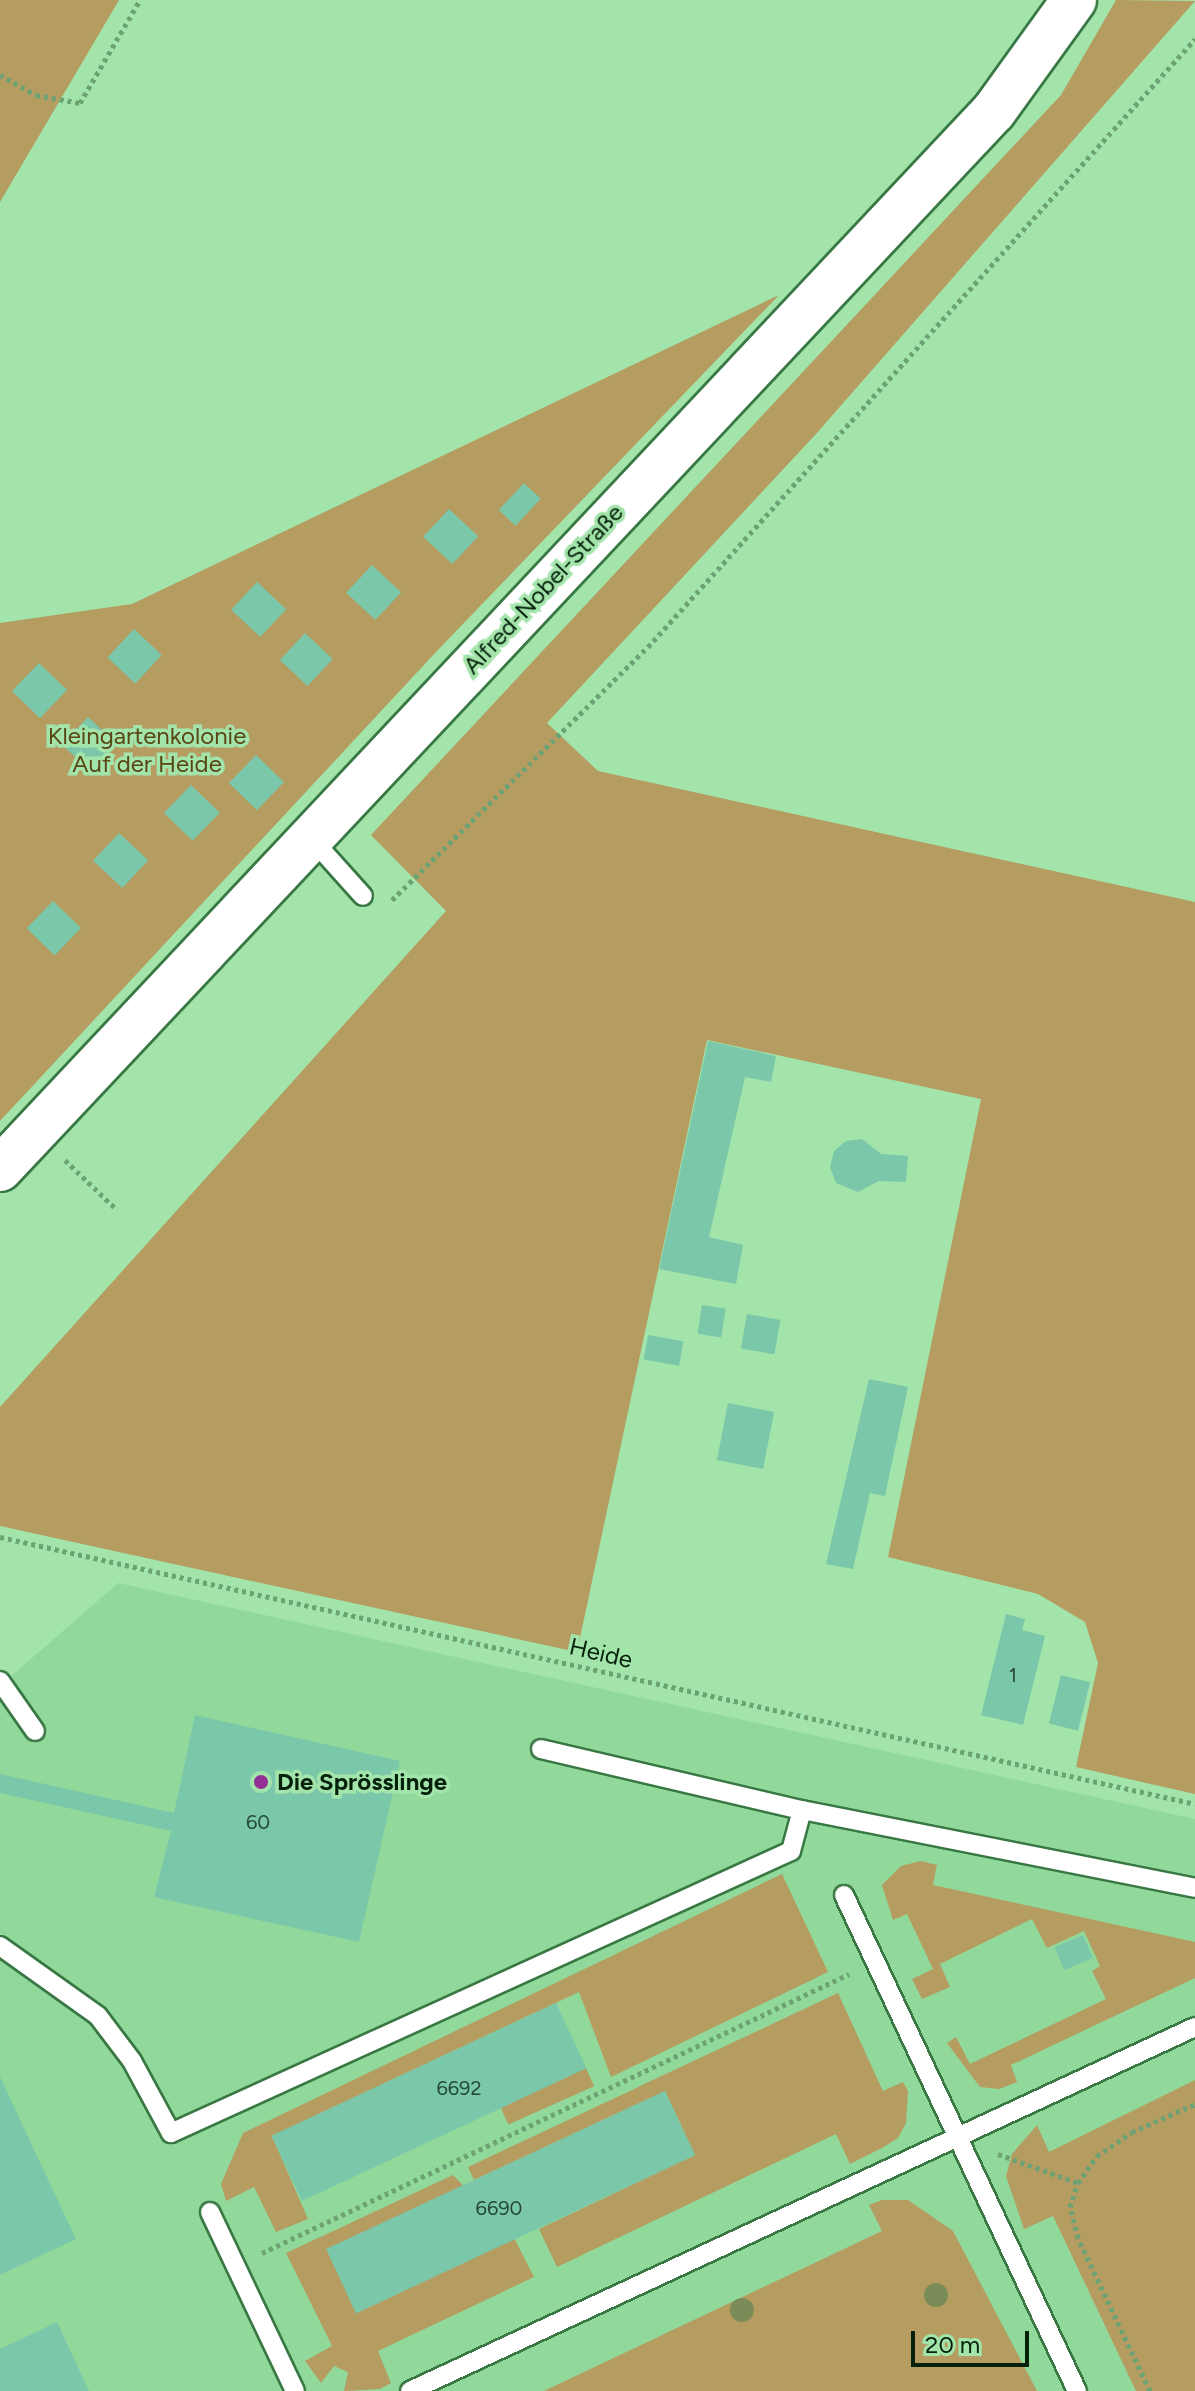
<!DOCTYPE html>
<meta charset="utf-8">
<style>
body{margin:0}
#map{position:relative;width:1195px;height:2391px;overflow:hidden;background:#a2e4aa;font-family:Figtree,sans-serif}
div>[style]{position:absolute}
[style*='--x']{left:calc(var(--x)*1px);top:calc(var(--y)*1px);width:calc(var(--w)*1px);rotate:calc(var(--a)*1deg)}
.built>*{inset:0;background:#91d99b}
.green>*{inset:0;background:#b59c61;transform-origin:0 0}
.building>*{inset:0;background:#7bc7aa;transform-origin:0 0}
.path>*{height:5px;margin-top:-2.5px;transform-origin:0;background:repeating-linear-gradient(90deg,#6da274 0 4px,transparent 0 8px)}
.roads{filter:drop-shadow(2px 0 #397844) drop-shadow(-2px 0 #397844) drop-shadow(0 2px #397844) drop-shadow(0 -2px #397844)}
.service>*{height:18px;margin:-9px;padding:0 9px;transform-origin:9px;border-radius:9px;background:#fff}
.tertiary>*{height:44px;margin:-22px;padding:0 22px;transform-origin:22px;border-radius:22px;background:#fff}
.trees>*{width:24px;height:24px;margin:-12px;border-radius:50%;background:#7a8d58}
.dots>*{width:22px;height:22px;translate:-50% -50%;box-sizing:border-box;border:4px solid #a2e4aa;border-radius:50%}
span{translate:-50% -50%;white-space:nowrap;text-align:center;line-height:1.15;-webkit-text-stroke:7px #a2e4aa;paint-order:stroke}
.number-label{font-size:20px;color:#234a33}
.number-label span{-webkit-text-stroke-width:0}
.street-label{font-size:24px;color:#06210b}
.park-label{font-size:24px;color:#594614}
.poi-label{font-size:24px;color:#06210b;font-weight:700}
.left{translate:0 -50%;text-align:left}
.scale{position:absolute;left:911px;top:2331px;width:118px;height:36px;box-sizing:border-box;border:4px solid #06210b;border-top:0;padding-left:10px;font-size:24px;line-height:28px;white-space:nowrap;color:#06210b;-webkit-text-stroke:6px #a2e4aa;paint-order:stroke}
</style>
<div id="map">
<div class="built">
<i style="clip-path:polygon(118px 1583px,1195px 1819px,1195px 2391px,0 2391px,0 1686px)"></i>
</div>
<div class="green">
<i style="clip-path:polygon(0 0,119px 0,0 202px)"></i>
<i style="clip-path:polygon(1116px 0,1195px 1px,816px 434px,547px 723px,598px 771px,1195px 902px,1195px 1794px,1076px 1767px,1098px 1663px,1085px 1622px,1038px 1594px,888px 1557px,981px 1099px,707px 1040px,577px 1652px,0 1526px,0 1407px,446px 911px,371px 835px,1061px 95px)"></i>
<i style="clip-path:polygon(779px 295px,436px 652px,0 1121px,0 623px,132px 604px)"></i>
<i style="clip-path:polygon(921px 1861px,937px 1865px,933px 1885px,1195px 1942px,1195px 1978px,1011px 2065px,1017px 2082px,999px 2089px,980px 2087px,947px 2043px,956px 2037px,970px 2064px,1106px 1999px,1092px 1971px,1100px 1966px,1084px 1931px,1047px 1948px,1032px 1919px,940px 1964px,950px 1987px,922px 1999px,912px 1979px,933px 1969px,907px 1914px,893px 1920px,882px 1885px,901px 1866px)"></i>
<i style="clip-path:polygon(782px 1874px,828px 1972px,611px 2077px,579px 1992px,272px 2136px,308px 2219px,276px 2232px,254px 2187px,226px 2201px,221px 2184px,243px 2133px)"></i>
<i style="clip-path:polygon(838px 1993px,883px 2091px,903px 2082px,908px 2091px,906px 2123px,898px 2138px,882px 2148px,850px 2164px,836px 2134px,557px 2267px,539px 2229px,695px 2155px,665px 2091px,474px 2180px,468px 2167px)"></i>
<i style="left:586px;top:2068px;width:20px;height:94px;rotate:66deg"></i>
<i style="clip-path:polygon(1195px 2080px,1195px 2391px,1136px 2391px,1053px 2216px,1024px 2229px,1006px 2176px,1012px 2154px,1037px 2125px,1049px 2152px)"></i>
<i style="clip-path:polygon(453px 2175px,515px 2240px,534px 2277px,378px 2351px,391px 2383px,380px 2389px,344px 2391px,348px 2372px,334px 2366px,321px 2383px,305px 2361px,332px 2346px,286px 2253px)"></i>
<i style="clip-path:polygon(882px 2200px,908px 2200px,953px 2231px,1037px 2391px,544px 2391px,882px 2231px,869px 2205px)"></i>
</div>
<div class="building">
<i style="left:524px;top:483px;width:23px;height:37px;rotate:43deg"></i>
<i style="left:449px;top:509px;width:40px;height:38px;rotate:43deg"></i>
<i style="left:372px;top:565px;width:40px;height:38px;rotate:43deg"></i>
<i style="left:257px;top:582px;width:40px;height:38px;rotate:43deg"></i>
<i style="left:134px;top:629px;width:38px;height:39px;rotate:43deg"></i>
<i style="left:305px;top:633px;width:38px;height:37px;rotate:43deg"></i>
<i style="left:39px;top:663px;width:39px;height:39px;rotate:44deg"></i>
<i style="left:88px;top:717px;width:40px;height:38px;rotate:43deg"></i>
<i style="left:256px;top:755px;width:39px;height:39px;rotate:44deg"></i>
<i style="left:191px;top:785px;width:40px;height:39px;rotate:44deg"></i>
<i style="left:119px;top:833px;width:40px;height:38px;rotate:43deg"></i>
<i style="left:53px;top:901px;width:39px;height:38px;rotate:44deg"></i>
<i style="clip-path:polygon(708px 1041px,776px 1056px,771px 1082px,745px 1077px,709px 1237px,743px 1245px,736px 1284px,659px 1269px)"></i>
<i style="clip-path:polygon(862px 1139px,881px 1154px,908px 1156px,906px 1182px,879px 1181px,858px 1192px,836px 1183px,830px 1167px,834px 1151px,846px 1141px)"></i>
<i style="left:702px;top:1305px;width:24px;height:29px;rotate:9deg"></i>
<i style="left:747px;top:1314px;width:34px;height:35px;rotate:10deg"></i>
<i style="left:648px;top:1335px;width:36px;height:25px;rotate:10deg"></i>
<i style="clip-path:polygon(869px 1379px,908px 1387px,885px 1496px,870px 1493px,853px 1569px,826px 1564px)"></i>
<i style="left:728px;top:1403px;width:47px;height:58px;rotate:11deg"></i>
<i style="clip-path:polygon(1006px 1614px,1025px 1619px,1022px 1630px,1045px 1636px,1023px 1725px,981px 1715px)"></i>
<i style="left:1061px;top:1675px;width:30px;height:50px;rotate:14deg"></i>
<i style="clip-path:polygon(195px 1715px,400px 1761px,359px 1942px,154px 1897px,171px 1831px,0 1793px,0 1774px,174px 1813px)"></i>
<i style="left:1083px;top:1935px;width:25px;height:31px;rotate:67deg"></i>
<i style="left:556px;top:2003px;width:72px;height:314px;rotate:65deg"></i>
<i style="clip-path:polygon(0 2077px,76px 2239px,0 2275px)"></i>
<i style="left:665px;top:2091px;width:71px;height:374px;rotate:65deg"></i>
<i style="clip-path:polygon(57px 2322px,89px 2391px,0 2391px,0 2349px)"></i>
</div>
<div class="path">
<i style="--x:0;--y:75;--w:41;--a:29.1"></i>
<i style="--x:36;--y:95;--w:45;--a:10.3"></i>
<i style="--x:80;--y:103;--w:119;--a:-59.8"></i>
<i style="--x:392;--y:900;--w:360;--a:-44.7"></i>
<i style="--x:648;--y:647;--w:818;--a:-48.02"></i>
<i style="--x:65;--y:1160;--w:69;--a:43.8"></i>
<i style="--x:0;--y:1537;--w:1224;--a:12.59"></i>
<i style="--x:998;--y:2154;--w:85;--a:19.9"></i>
<i style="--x:262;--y:2253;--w:650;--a:-25.42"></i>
<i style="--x:1150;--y:2391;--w:169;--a:-115.2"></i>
<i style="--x:1078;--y:2238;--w:32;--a:-104"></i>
<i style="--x:1070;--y:2207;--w:25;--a:-72"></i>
<i style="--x:1078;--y:2183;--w:33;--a:-55"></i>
<i style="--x:1097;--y:2156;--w:42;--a:-34.4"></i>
<i style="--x:1132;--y:2132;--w:69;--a:-24"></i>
</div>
<div class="roads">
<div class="service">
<i style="--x:310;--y:837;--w:79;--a:48.1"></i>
<i style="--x:0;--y:1681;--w:61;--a:55"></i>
<i style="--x:541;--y:1749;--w:268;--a:13.2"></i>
<i style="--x:802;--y:1810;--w:401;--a:11.2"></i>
<i style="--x:844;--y:1895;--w:548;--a:64.84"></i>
<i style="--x:0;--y:1946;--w:120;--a:35.5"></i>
<i style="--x:98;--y:2016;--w:56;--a:52.9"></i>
<i style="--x:132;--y:2061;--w:82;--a:61.6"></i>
<i style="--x:171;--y:2133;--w:681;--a:-24.46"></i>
<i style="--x:791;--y:1851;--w:42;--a:-75"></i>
<i style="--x:210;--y:2212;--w:198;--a:64.6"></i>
<i style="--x:410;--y:2391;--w:865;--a:-24.88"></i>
</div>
<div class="tertiary">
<i style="--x:0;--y:1169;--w:1452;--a:-46.79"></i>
<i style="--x:994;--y:111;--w:137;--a:-54.2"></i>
</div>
</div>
<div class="trees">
<i style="left:936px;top:2295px"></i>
<i style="left:742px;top:2310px"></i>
</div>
<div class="dots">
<i style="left:261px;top:1782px;background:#942f95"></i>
</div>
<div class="number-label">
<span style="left:1013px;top:1675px">1</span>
<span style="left:258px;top:1822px">60</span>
<span style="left:459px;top:2088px">6692</span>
<span style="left:499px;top:2208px">6690</span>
</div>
<div class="street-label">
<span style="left:543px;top:589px;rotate:-47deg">Alfred-Nobel-Straße</span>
<span style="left:601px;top:1653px;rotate:13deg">Heide</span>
</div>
<div class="park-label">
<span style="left:147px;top:750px">Kleingartenkolonie<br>Auf der Heide</span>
</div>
<div class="poi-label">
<span class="left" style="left:277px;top:1782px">Die Sprösslinge</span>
</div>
<div class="scale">20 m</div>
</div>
